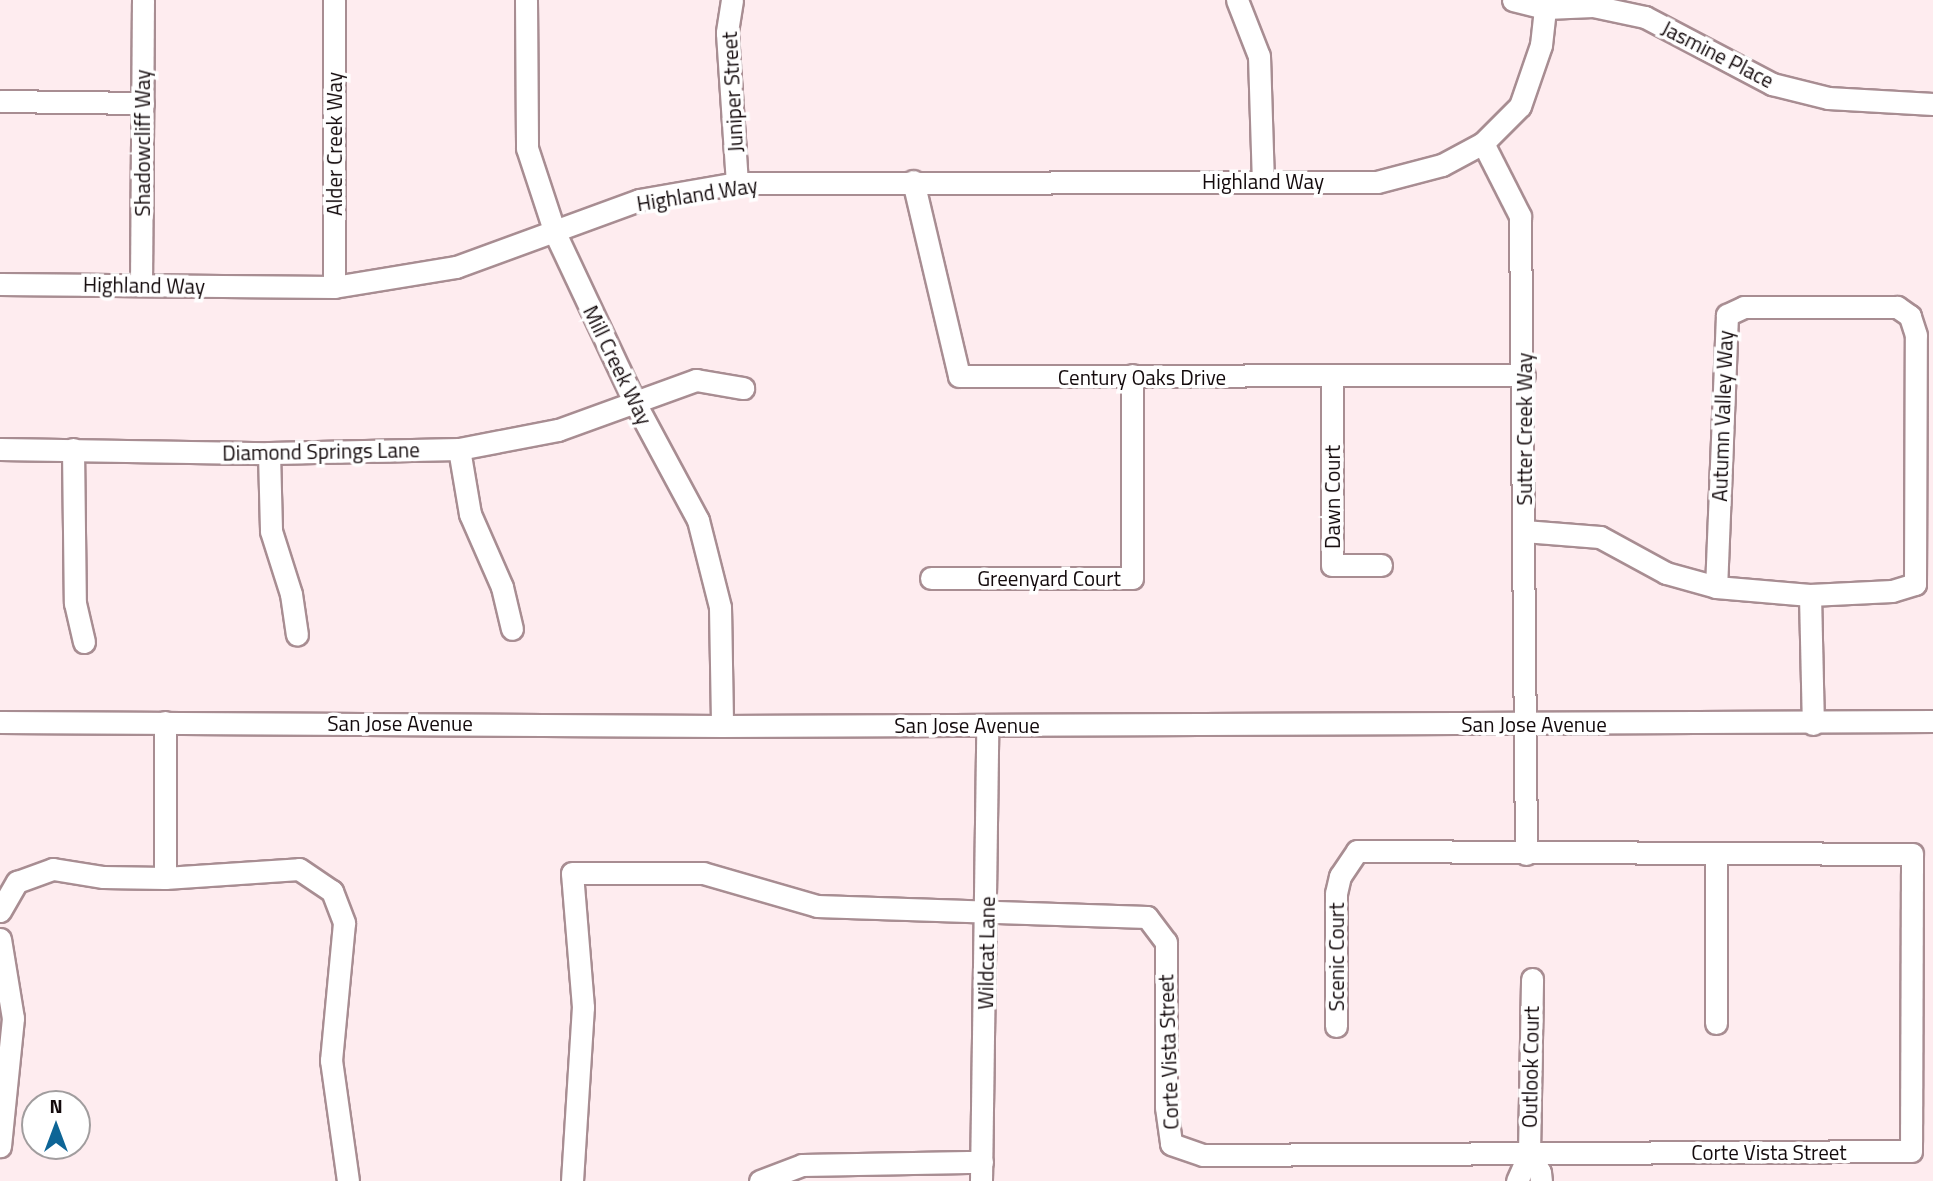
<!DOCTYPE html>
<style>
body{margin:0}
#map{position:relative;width:1933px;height:1181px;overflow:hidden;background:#feecef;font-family:"Titillium Web",sans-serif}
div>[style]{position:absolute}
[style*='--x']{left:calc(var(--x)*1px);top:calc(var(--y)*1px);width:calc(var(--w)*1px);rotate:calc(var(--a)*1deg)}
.roads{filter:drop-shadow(2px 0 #a88d92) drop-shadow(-2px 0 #a88d92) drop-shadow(0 2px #a88d92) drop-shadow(0 -2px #a88d92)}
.minor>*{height:21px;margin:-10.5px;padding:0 10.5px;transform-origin:10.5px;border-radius:10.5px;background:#fff}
span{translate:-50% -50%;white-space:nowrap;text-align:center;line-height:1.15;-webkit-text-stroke:7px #fff;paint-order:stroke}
.street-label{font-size:21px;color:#130a0c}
.north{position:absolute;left:21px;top:1090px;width:70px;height:70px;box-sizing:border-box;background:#fff;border:2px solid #a19d9e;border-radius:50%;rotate:0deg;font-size:19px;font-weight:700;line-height:28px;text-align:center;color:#130a0c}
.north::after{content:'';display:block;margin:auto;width:24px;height:32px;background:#0e6596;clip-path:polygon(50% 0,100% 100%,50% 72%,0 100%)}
</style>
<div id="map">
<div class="roads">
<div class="minor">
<i style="--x:526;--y:0;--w:148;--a:89.6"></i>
<i style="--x:527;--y:148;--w:89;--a:71.8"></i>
<i style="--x:555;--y:233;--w:188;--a:64.8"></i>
<i style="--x:635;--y:403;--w:133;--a:61.7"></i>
<i style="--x:698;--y:520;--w:90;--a:75.8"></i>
<i style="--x:720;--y:607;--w:119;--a:89"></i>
<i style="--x:732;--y:0;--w:33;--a:99"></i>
<i style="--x:727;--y:33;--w:150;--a:86.2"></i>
<i style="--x:1237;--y:0;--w:60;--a:68.6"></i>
<i style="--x:1259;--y:56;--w:124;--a:88.2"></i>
<i style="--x:1513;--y:0;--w:34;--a:14"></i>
<i style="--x:1546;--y:8;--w:47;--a:-2.4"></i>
<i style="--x:1593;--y:6;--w:53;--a:11.9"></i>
<i style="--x:1645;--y:17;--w:144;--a:27.8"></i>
<i style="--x:1772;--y:84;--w:58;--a:14"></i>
<i style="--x:1828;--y:98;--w:105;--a:3.3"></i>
<i style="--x:0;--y:101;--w:143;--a:0.8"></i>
<i style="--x:1483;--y:143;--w:82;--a:63.1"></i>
<i style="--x:1520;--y:216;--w:638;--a:89.46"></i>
<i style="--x:913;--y:181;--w:200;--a:76.7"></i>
<i style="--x:959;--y:376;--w:565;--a:-0.1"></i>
<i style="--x:0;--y:284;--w:334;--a:0.5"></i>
<i style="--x:334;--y:287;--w:124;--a:-9.3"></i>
<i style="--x:456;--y:267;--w:195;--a:-20.1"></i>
<i style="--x:639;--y:200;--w:99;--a:-9.8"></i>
<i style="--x:737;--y:183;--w:640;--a:-0.09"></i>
<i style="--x:1377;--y:182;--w:67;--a:-14.7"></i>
<i style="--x:1442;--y:165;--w:47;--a:-28.2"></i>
<i style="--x:1483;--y:143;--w:52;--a:-45"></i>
<i style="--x:1520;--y:106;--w:65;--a:-71"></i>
<i style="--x:1541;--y:45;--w:45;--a:-83.7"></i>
<i style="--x:141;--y:285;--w:285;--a:-89.6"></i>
<i style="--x:334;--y:287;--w:287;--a:-90"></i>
<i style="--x:1332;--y:379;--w:186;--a:90"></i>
<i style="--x:1332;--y:565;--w:49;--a:0"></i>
<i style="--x:0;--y:449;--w:269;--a:0.9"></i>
<i style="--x:269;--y:453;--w:190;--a:-1.2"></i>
<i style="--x:459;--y:449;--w:101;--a:-10.9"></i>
<i style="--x:558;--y:430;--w:147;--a:-19.9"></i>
<i style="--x:696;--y:380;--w:48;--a:9.7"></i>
<i style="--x:73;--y:449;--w:154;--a:89.3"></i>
<i style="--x:75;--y:603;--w:40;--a:77"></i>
<i style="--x:459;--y:449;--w:66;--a:80.4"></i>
<i style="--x:470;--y:514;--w:80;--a:66.3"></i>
<i style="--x:502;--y:587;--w:43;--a:76.6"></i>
<i style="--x:269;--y:453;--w:78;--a:88.5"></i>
<i style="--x:271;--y:531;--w:66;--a:72.4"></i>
<i style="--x:291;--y:594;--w:41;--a:81.7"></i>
<i style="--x:1524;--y:531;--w:76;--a:4.5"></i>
<i style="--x:1600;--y:537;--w:75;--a:28.6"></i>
<i style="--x:1666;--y:573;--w:52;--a:15.6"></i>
<i style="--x:1716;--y:587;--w:94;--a:4.9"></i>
<i style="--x:1810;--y:595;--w:82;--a:-2.8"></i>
<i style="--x:1892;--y:591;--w:24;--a:-17"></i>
<i style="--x:1915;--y:584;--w:249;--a:-89.8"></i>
<i style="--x:1916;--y:335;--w:20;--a:-108"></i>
<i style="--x:1910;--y:316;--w:16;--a:-145"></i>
<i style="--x:1897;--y:307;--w:153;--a:180"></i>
<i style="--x:1744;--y:307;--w:19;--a:155"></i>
<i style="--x:1727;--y:315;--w:272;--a:92.3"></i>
<i style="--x:931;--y:578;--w:201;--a:0"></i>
<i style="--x:1132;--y:578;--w:203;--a:-90"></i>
<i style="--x:1810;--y:595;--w:129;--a:88.7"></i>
<i style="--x:0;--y:722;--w:722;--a:0.32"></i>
<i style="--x:722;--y:726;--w:1211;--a:-0.24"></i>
<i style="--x:165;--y:722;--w:156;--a:90"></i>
<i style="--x:1716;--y:853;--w:170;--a:90"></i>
<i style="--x:0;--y:911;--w:34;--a:-60"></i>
<i style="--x:17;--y:882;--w:38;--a:-20"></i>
<i style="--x:53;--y:869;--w:51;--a:9.1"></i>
<i style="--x:103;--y:877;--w:62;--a:0.9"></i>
<i style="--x:165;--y:878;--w:134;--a:-3.8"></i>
<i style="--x:299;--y:869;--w:40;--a:34"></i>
<i style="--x:332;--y:891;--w:34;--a:69"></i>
<i style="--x:344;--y:923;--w:138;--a:95.4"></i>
<i style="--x:331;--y:1060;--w:122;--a:82"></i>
<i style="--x:0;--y:939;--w:80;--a:80.7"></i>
<i style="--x:13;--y:1018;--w:129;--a:95.8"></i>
<i style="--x:1529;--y:1154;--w:21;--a:59"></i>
<i style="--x:1540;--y:1172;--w:9;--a:84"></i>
<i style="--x:572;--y:1181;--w:174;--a:-86.4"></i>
<i style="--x:583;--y:1007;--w:134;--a:-94.7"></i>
<i style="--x:572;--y:873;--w:131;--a:0"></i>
<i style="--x:703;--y:873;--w:119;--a:16.1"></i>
<i style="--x:817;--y:906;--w:330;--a:1.9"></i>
<i style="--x:1147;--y:917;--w:31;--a:53"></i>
<i style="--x:1166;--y:942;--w:165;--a:90"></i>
<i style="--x:1166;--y:1107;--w:37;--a:82"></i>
<i style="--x:1171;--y:1144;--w:34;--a:19"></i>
<i style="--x:1203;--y:1155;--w:708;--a:-0.32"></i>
<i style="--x:1911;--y:1151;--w:297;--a:-89.8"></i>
<i style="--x:1912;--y:854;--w:555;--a:-179.69"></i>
<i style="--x:1357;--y:851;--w:30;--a:124"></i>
<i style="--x:1340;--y:876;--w:17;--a:103"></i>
<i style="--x:1336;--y:893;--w:133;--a:90"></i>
<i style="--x:760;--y:1181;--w:45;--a:-20.9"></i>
<i style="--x:802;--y:1165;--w:180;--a:-1"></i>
<i style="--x:981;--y:1181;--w:456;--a:-89.2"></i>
<i style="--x:1517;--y:1181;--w:30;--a:-66"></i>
<i style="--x:1529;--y:1154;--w:175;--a:-89"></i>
</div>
</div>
<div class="street-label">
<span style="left:1718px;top:54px;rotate:27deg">Jasmine Place</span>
<span style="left:732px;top:92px;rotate:-93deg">Juniper Street</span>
<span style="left:142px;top:143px;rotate:-90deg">Shadowcliff Way</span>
<span style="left:334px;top:144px;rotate:-90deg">Alder Creek Way</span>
<span style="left:1263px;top:181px">Highland Way</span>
<span style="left:697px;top:194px;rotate:-9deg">Highland Way</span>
<span style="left:144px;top:285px;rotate:1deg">Highland Way</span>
<span style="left:618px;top:365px;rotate:64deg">Mill Creek Way</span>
<span style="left:1142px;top:377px">Century Oaks Drive</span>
<span style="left:1722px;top:416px;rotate:-88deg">Autumn Valley Way</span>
<span style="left:1524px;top:429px;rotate:-90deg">Sutter Creek Way</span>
<span style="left:321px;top:451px;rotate:-1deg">Diamond Springs Lane</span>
<span style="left:1332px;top:497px;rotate:-90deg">Dawn Court</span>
<span style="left:1049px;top:578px">Greenyard Court</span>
<span style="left:400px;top:723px">San Jose Avenue</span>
<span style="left:1534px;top:724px">San Jose Avenue</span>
<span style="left:967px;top:725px">San Jose Avenue</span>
<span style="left:986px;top:953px;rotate:-89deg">Wildcat Lane</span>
<span style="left:1336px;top:957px;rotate:-90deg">Scenic Court</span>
<span style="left:1168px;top:1052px;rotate:-92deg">Corte Vista Street</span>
<span style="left:1530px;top:1067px;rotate:-89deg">Outlook Court</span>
<span style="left:1769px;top:1152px">Corte Vista Street</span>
</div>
<div class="north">N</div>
</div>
